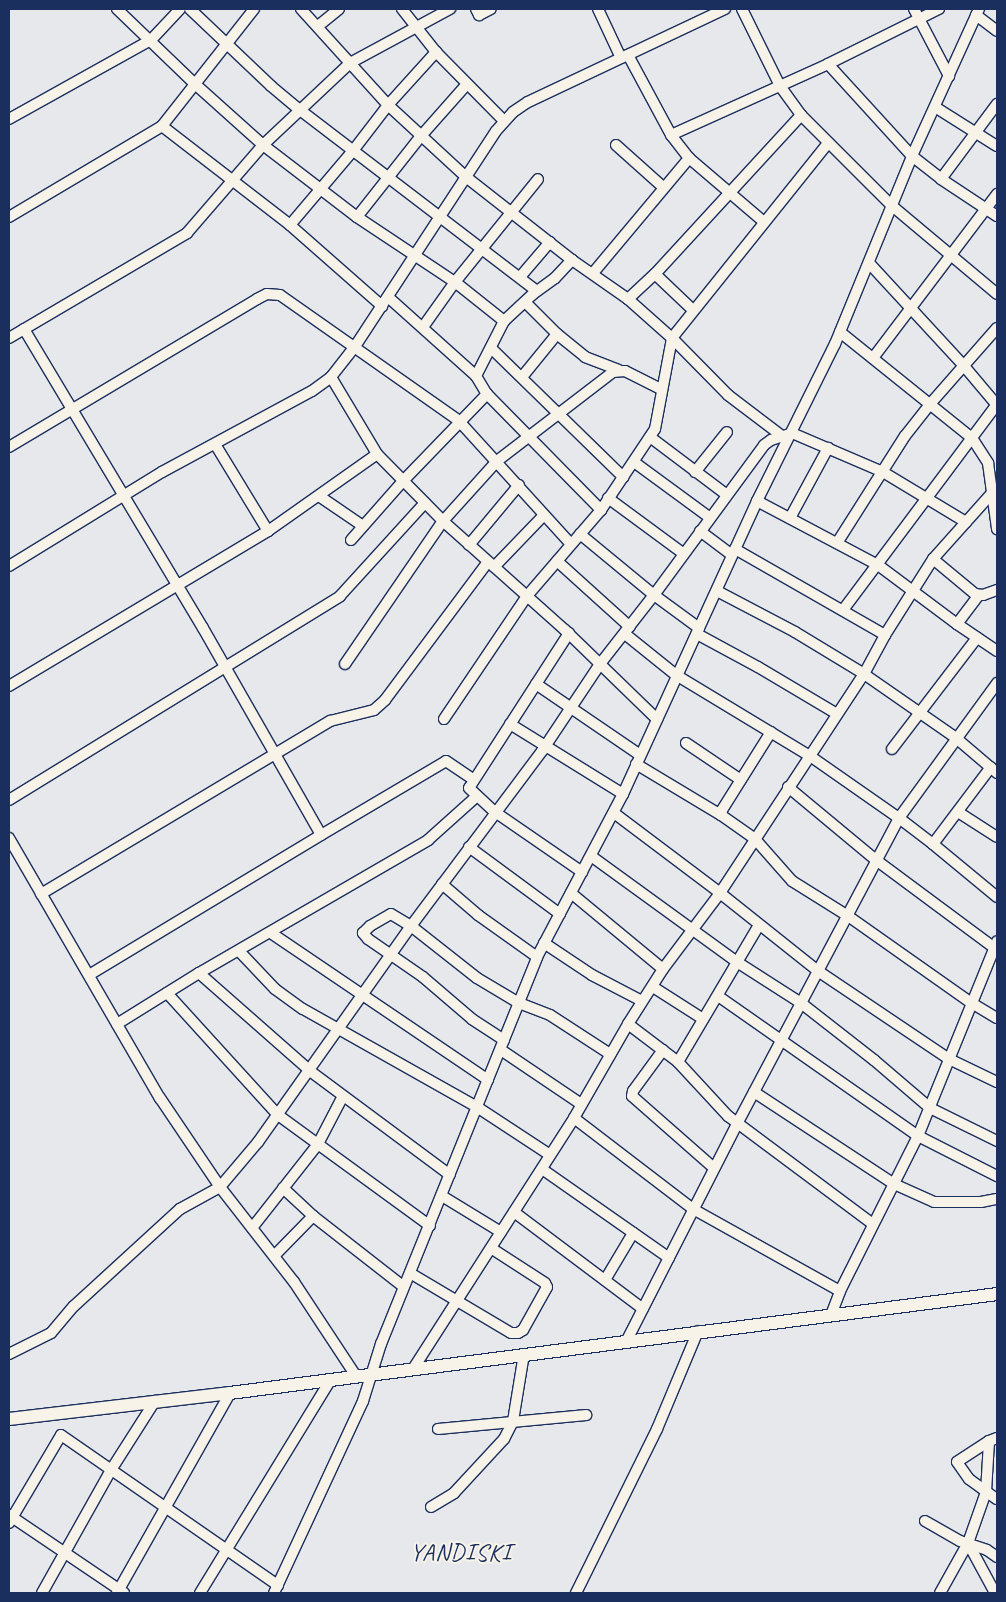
<!DOCTYPE html>
<style>
body{margin:0}
#map{position:relative;width:1006px;height:1602px;overflow:hidden;background:#e7e8ec;font-family:Caveat,sans-serif}
div>[style]{position:absolute}
[style*='--x']{left:calc(var(--x)*1px);top:calc(var(--y)*1px);width:calc(var(--w)*1px);rotate:calc(var(--a)*1deg)}
.roads{filter:drop-shadow(1px 0 #1b2f5e) drop-shadow(-1px 0 #1b2f5e) drop-shadow(0 1px #1b2f5e) drop-shadow(0 -1px #1b2f5e)}
.minor>*{height:10px;margin:-5px;padding:0 5px;transform-origin:5px;border-radius:5px;background:#f7f3e8}
.major>*{height:12px;margin:-6px;padding:0 6px;transform-origin:6px;border-radius:6px;background:#f7f3e8}
span{translate:-50% -50%;white-space:nowrap;text-align:center;line-height:1.15;-webkit-text-stroke:4px #f7f3e8;paint-order:stroke}
.quarter-label{font-size:24px;color:#1b2f5e;letter-spacing:1px}
.frame{position:absolute;inset:0;border:10px solid #1b2f5e;pointer-events:none}
</style>
<div id="map">
<div class="roads">
<div class="minor">
<i style="--x:117;--y:9;--w:108;--a:43.9"></i>
<i style="--x:195;--y:84;--w:91;--a:41.9"></i>
<i style="--x:263;--y:145;--w:118;--a:37.5"></i>
<i style="--x:357;--y:217;--w:118;--a:33.6"></i>
<i style="--x:455;--y:282;--w:63;--a:38.5"></i>
<i style="--x:190;--y:9;--w:112;--a:43.5"></i>
<i style="--x:271;--y:86;--w:38;--a:40"></i>
<i style="--x:300;--y:110;--w:298;--a:37.4"></i>
<i style="--x:301;--y:9;--w:130;--a:47.8"></i>
<i style="--x:388;--y:105;--w:106;--a:42.7"></i>
<i style="--x:466;--y:177;--w:135;--a:38.1"></i>
<i style="--x:572;--y:260;--w:68;--a:34.9"></i>
<i style="--x:628;--y:299;--w:59;--a:41.6"></i>
<i style="--x:672;--y:338;--w:80;--a:45.5"></i>
<i style="--x:728;--y:395;--w:68;--a:37.2"></i>
<i style="--x:402;--y:9;--w:55;--a:51.7"></i>
<i style="--x:436;--y:52;--w:97;--a:45.4"></i>
<i style="--x:476;--y:9;--w:7;--a:63"></i>
<i style="--x:479;--y:15;--w:13;--a:-27"></i>
<i style="--x:598;--y:9;--w:54;--a:64.9"></i>
<i style="--x:742;--y:9;--w:86;--a:63.7"></i>
<i style="--x:780;--y:86;--w:36;--a:54"></i>
<i style="--x:801;--y:115;--w:127;--a:45"></i>
<i style="--x:891;--y:205;--w:138;--a:40"></i>
<i style="--x:914;--y:9;--w:76;--a:62.4"></i>
<i style="--x:976;--y:15;--w:26;--a:37"></i>
<i style="--x:318;--y:26;--w:27;--a:-39"></i>
<i style="--x:628;--y:55;--w:91;--a:61.7"></i>
<i style="--x:671;--y:135;--w:29;--a:52"></i>
<i style="--x:689;--y:158;--w:99;--a:40.5"></i>
<i style="--x:828;--y:64;--w:125;--a:47.6"></i>
<i style="--x:912;--y:156;--w:37;--a:38"></i>
<i style="--x:941;--y:179;--w:67;--a:33.5"></i>
<i style="--x:935;--y:107;--w:73;--a:32.2"></i>
<i style="--x:9;--y:119;--w:162;--a:-29.1"></i>
<i style="--x:151;--y:40;--w:42;--a:-46.9"></i>
<i style="--x:162;--y:126;--w:162;--a:37.7"></i>
<i style="--x:290;--y:225;--w:123;--a:41.4"></i>
<i style="--x:671;--y:135;--w:172;--a:-24.3"></i>
<i style="--x:828;--y:64;--w:124;--a:-26.4"></i>
<i style="--x:616;--y:145;--w:63;--a:41.8"></i>
<i style="--x:941;--y:179;--w:94;--a:-53.3"></i>
<i style="--x:9;--y:217;--w:178;--a:-30.7"></i>
<i style="--x:162;--y:126;--w:149;--a:-51.8"></i>
<i style="--x:357;--y:217;--w:103;--a:-51.7"></i>
<i style="--x:421;--y:136;--w:69;--a:-48.5"></i>
<i style="--x:290;--y:225;--w:96;--a:-49.7"></i>
<i style="--x:352;--y:152;--w:59;--a:-52.5"></i>
<i style="--x:388;--y:105;--w:72;--a:-47.8"></i>
<i style="--x:869;--y:263;--w:140;--a:47.3"></i>
<i style="--x:964;--y:366;--w:50;--a:49.9"></i>
<i style="--x:593;--y:273;--w:150;--a:-50.1"></i>
<i style="--x:655;--y:274;--w:52;--a:43.5"></i>
<i style="--x:520;--y:277;--w:46;--a:-49.4"></i>
<i style="--x:388;--y:297;--w:118;--a:41.9"></i>
<i style="--x:476;--y:376;--w:21;--a:59"></i>
<i style="--x:487;--y:394;--w:163;--a:45.5"></i>
<i style="--x:628;--y:299;--w:37;--a:-43"></i>
<i style="--x:655;--y:274;--w:216;--a:-47.4"></i>
<i style="--x:525;--y:302;--w:45;--a:45"></i>
<i style="--x:557;--y:334;--w:36;--a:39"></i>
<i style="--x:585;--y:357;--w:36;--a:21"></i>
<i style="--x:423;--y:327;--w:55;--a:-54.6"></i>
<i style="--x:455;--y:282;--w:132;--a:-51.1"></i>
<i style="--x:24;--y:329;--w:348;--a:59.1"></i>
<i style="--x:203;--y:628;--w:238;--a:60.3"></i>
<i style="--x:840;--y:332;--w:169;--a:38.8"></i>
<i style="--x:972;--y:438;--w:30;--a:57"></i>
<i style="--x:988;--y:463;--w:67;--a:82.2"></i>
<i style="--x:9;--y:338;--w:207;--a:-30.5"></i>
<i style="--x:187;--y:233;--w:116;--a:-49.2"></i>
<i style="--x:263;--y:145;--w:120;--a:-43.3"></i>
<i style="--x:350;--y:63;--w:114;--a:-28.4"></i>
<i style="--x:491;--y:348;--w:185;--a:44.3"></i>
<i style="--x:873;--y:358;--w:206;--a:-52.9"></i>
<i style="--x:476;--y:376;--w:62;--a:-63"></i>
<i style="--x:504;--y:321;--w:40;--a:-43"></i>
<i style="--x:533;--y:294;--w:27;--a:-36"></i>
<i style="--x:555;--y:278;--w:25;--a:-47"></i>
<i style="--x:331;--y:377;--w:90;--a:59.1"></i>
<i style="--x:377;--y:454;--w:94;--a:45.4"></i>
<i style="--x:443;--y:521;--w:164;--a:41.8"></i>
<i style="--x:565;--y:630;--w:128;--a:44.1"></i>
<i style="--x:522;--y:377;--w:55;--a:-50.9"></i>
<i style="--x:650;--y:437;--w:96;--a:37"></i>
<i style="--x:215;--y:444;--w:102;--a:58.7"></i>
<i style="--x:9;--y:447;--w:289;--a:-30.8"></i>
<i style="--x:257;--y:299;--w:11;--a:-27"></i>
<i style="--x:267;--y:294;--w:13;--a:4"></i>
<i style="--x:280;--y:295;--w:219;--a:35.1"></i>
<i style="--x:459;--y:421;--w:166;--a:47.7"></i>
<i style="--x:634;--y:462;--w:93;--a:36.3"></i>
<i style="--x:695;--y:472;--w:51;--a:-51.3"></i>
<i style="--x:319;--y:496;--w:53;--a:34.3"></i>
<i style="--x:608;--y:498;--w:94;--a:36.4"></i>
<i style="--x:757;--y:501;--w:137;--a:27.9"></i>
<i style="--x:878;--y:565;--w:99;--a:36.8"></i>
<i style="--x:957;--y:624;--w:36;--a:-53"></i>
<i style="--x:790;--y:518;--w:80;--a:-61.5"></i>
<i style="--x:700;--y:531;--w:40;--a:37"></i>
<i style="--x:580;--y:534;--w:96;--a:39.5"></i>
<i style="--x:654;--y:595;--w:56;--a:36.3"></i>
<i style="--x:351;--y:540;--w:79;--a:-48.6"></i>
<i style="--x:403;--y:481;--w:121;--a:-46"></i>
<i style="--x:837;--y:543;--w:127;--a:-57.6"></i>
<i style="--x:905;--y:436;--w:42;--a:-51.8"></i>
<i style="--x:931;--y:403;--w:100;--a:-48.7"></i>
<i style="--x:469;--y:545;--w:78;--a:-50.2"></i>
<i style="--x:735;--y:549;--w:173;--a:29.8"></i>
<i style="--x:933;--y:559;--w:55;--a:39.8"></i>
<i style="--x:975;--y:594;--w:8;--a:7"></i>
<i style="--x:983;--y:595;--w:15;--a:-20"></i>
<i style="--x:557;--y:561;--w:98;--a:42.1"></i>
<i style="--x:9;--y:566;--w:180;--a:-31.6"></i>
<i style="--x:162;--y:472;--w:170;--a:-28.4"></i>
<i style="--x:312;--y:391;--w:24;--a:-36"></i>
<i style="--x:331;--y:377;--w:37;--a:-52"></i>
<i style="--x:354;--y:348;--w:259;--a:-56.8"></i>
<i style="--x:496;--y:131;--w:25;--a:-48"></i>
<i style="--x:513;--y:112;--w:18;--a:-34"></i>
<i style="--x:528;--y:102;--w:218;--a:-25.3"></i>
<i style="--x:494;--y:567;--w:72;--a:-46.1"></i>
<i style="--x:717;--y:591;--w:88;--a:27.7"></i>
<i style="--x:795;--y:632;--w:81;--a:31.3"></i>
<i style="--x:864;--y:674;--w:112;--a:34.8"></i>
<i style="--x:956;--y:738;--w:54;--a:40.5"></i>
<i style="--x:843;--y:610;--w:257;--a:-53.2"></i>
<i style="--x:957;--y:624;--w:48;--a:34"></i>
<i style="--x:569;--y:633;--w:184;--a:122.8"></i>
<i style="--x:469;--y:788;--w:35;--a:43"></i>
<i style="--x:495;--y:812;--w:106;--a:34.6"></i>
<i style="--x:625;--y:634;--w:65;--a:38.8"></i>
<i style="--x:676;--y:675;--w:157;--a:31.2"></i>
<i style="--x:810;--y:756;--w:108;--a:34.9"></i>
<i style="--x:899;--y:818;--w:43;--a:37.4"></i>
<i style="--x:933;--y:844;--w:83;--a:39.6"></i>
<i style="--x:697;--y:634;--w:69;--a:28.4"></i>
<i style="--x:758;--y:667;--w:92;--a:30.7"></i>
<i style="--x:345;--y:664;--w:173;--a:-55.6"></i>
<i style="--x:443;--y:521;--w:81;--a:-48"></i>
<i style="--x:497;--y:461;--w:146;--a:-37.5"></i>
<i style="--x:613;--y:372;--w:12;--a:-5"></i>
<i style="--x:625;--y:371;--w:40;--a:26.6"></i>
<i style="--x:536;--y:684;--w:126;--a:34.3"></i>
<i style="--x:9;--y:686;--w:302;--a:-30.9"></i>
<i style="--x:268;--y:531;--w:133;--a:-35.2"></i>
<i style="--x:444;--y:719;--w:148;--a:-56"></i>
<i style="--x:527;--y:596;--w:113;--a:-49.3"></i>
<i style="--x:601;--y:510;--w:97;--a:-56.3"></i>
<i style="--x:655;--y:429;--w:93;--a:-79.4"></i>
<i style="--x:672;--y:338;--w:250;--a:-51.3"></i>
<i style="--x:510;--y:724;--w:133;--a:31.8"></i>
<i style="--x:686;--y:743;--w:66;--a:33.9"></i>
<i style="--x:892;--y:749;--w:140;--a:-52.6"></i>
<i style="--x:636;--y:764;--w:99;--a:31"></i>
<i style="--x:721;--y:815;--w:42;--a:35.2"></i>
<i style="--x:755;--y:839;--w:56;--a:48.6"></i>
<i style="--x:792;--y:881;--w:66;--a:32"></i>
<i style="--x:848;--y:916;--w:149;--a:35.2"></i>
<i style="--x:970;--y:1002;--w:31;--a:31"></i>
<i style="--x:788;--y:787;--w:114;--a:39.7"></i>
<i style="--x:876;--y:860;--w:151;--a:36.6"></i>
<i style="--x:9;--y:800;--w:389;--a:-31.6"></i>
<i style="--x:340;--y:596;--w:126;--a:-47.6"></i>
<i style="--x:958;--y:812;--w:46;--a:32.7"></i>
<i style="--x:614;--y:813;--w:133;--a:37"></i>
<i style="--x:720;--y:893;--w:125;--a:38.5"></i>
<i style="--x:818;--y:971;--w:158;--a:33.9"></i>
<i style="--x:949;--y:1059;--w:53;--a:25.6"></i>
<i style="--x:721;--y:815;--w:5;--a:-79"></i>
<i style="--x:722;--y:810;--w:92;--a:-57.9"></i>
<i style="--x:9;--y:838;--w:301;--a:59.9"></i>
<i style="--x:160;--y:1098;--w:107;--a:56"></i>
<i style="--x:220;--y:1187;--w:120;--a:52.1"></i>
<i style="--x:294;--y:1282;--w:113;--a:56.6"></i>
<i style="--x:933;--y:844;--w:96;--a:-53"></i>
<i style="--x:469;--y:847;--w:113;--a:36.4"></i>
<i style="--x:591;--y:856;--w:180;--a:36"></i>
<i style="--x:737;--y:962;--w:76;--a:32.6"></i>
<i style="--x:801;--y:1003;--w:93;--a:38"></i>
<i style="--x:874;--y:1060;--w:74;--a:40.6"></i>
<i style="--x:930;--y:1108;--w:75;--a:26.2"></i>
<i style="--x:442;--y:884;--w:48;--a:40.7"></i>
<i style="--x:478;--y:915;--w:72;--a:35.4"></i>
<i style="--x:571;--y:893;--w:119;--a:39.6"></i>
<i style="--x:41;--y:894;--w:337;--a:-30.9"></i>
<i style="--x:330;--y:721;--w:45;--a:-14"></i>
<i style="--x:374;--y:710;--w:15;--a:-42"></i>
<i style="--x:385;--y:700;--w:172;--a:-53.3"></i>
<i style="--x:271;--y:933;--w:262;--a:34.1"></i>
<i style="--x:544;--y:943;--w:58;--a:33.7"></i>
<i style="--x:592;--y:975;--w:56;--a:27.5"></i>
<i style="--x:239;--y:951;--w:52;--a:46.5"></i>
<i style="--x:275;--y:989;--w:34;--a:36"></i>
<i style="--x:303;--y:1009;--w:200;--a:29.4"></i>
<i style="--x:477;--y:1107;--w:87;--a:33.3"></i>
<i style="--x:199;--y:973;--w:148;--a:41.4"></i>
<i style="--x:310;--y:1071;--w:174;--a:36.6"></i>
<i style="--x:89;--y:975;--w:271;--a:-31.1"></i>
<i style="--x:321;--y:835;--w:145;--a:-30.6"></i>
<i style="--x:446;--y:761;--w:32;--a:34"></i>
<i style="--x:653;--y:987;--w:59;--a:32.6"></i>
<i style="--x:167;--y:993;--w:165;--a:47.7"></i>
<i style="--x:278;--y:1115;--w:188;--a:36.1"></i>
<i style="--x:718;--y:996;--w:244;--a:35"></i>
<i style="--x:918;--y:1136;--w:89;--a:26.9"></i>
<i style="--x:117;--y:1024;--w:97;--a:-31.9"></i>
<i style="--x:199;--y:973;--w:265;--a:-30.1"></i>
<i style="--x:428;--y:840;--w:64;--a:-41.9"></i>
<i style="--x:628;--y:1024;--w:63;--a:37.2"></i>
<i style="--x:678;--y:1062;--w:74;--a:47.2"></i>
<i style="--x:728;--y:1116;--w:181;--a:36.7"></i>
<i style="--x:504;--y:1040;--w:38;--a:-147"></i>
<i style="--x:472;--y:1019;--w:65;--a:-139.4"></i>
<i style="--x:423;--y:977;--w:67;--a:-145.4"></i>
<i style="--x:368;--y:939;--w:8;--a:-130"></i>
<i style="--x:363;--y:933;--w:10;--a:-45"></i>
<i style="--x:370;--y:926;--w:24;--a:-30"></i>
<i style="--x:391;--y:914;--w:23;--a:31"></i>
<i style="--x:411;--y:926;--w:84;--a:38.2"></i>
<i style="--x:477;--y:978;--w:49;--a:30.8"></i>
<i style="--x:519;--y:1003;--w:33;--a:21"></i>
<i style="--x:550;--y:1015;--w:72;--a:33"></i>
<i style="--x:501;--y:1050;--w:97;--a:34"></i>
<i style="--x:663;--y:1050;--w:51;--a:126.2"></i>
<i style="--x:633;--y:1091;--w:5;--a:101"></i>
<i style="--x:632;--y:1096;--w:109;--a:41.3"></i>
<i style="--x:678;--y:1062;--w:159;--a:-59.4"></i>
<i style="--x:754;--y:1092;--w:168;--a:33.3"></i>
<i style="--x:894;--y:1184;--w:44;--a:24.2"></i>
<i style="--x:934;--y:1202;--w:47;--a:0"></i>
<i style="--x:981;--y:1202;--w:16;--a:-11"></i>
<i style="--x:574;--y:1118;--w:150;--a:37.4"></i>
<i style="--x:693;--y:1209;--w:168;--a:29.2"></i>
<i style="--x:542;--y:1169;--w:155;--a:35"></i>
<i style="--x:283;--y:1188;--w:41;--a:43"></i>
<i style="--x:313;--y:1216;--w:115;--a:38"></i>
<i style="--x:442;--y:1196;--w:69;--a:31.4"></i>
<i style="--x:514;--y:1212;--w:161;--a:36.9"></i>
<i style="--x:252;--y:1228;--w:107;--a:-51.8"></i>
<i style="--x:318;--y:1144;--w:54;--a:-62.5"></i>
<i style="--x:274;--y:1256;--w:56;--a:-45.7"></i>
<i style="--x:410;--y:1273;--w:117;--a:30.7"></i>
<i style="--x:511;--y:1333;--w:7;--a:0"></i>
<i style="--x:518;--y:1333;--w:6;--a:-31"></i>
<i style="--x:523;--y:1330;--w:49;--a:-60.8"></i>
<i style="--x:547;--y:1287;--w:4;--a:-117"></i>
<i style="--x:545;--y:1283;--w:64;--a:-147.1"></i>
<i style="--x:605;--y:1280;--w:55;--a:-59.2"></i>
<i style="--x:831;--y:1315;--w:26;--a:-69"></i>
<i style="--x:840;--y:1291;--w:174;--a:-63.3"></i>
<i style="--x:918;--y:1136;--w:210;--a:-67.9"></i>
<i style="--x:627;--y:1340;--w:242;--a:-63"></i>
<i style="--x:737;--y:1124;--w:346;--a:-62.1"></i>
<i style="--x:899;--y:818;--w:167;--a:-54"></i>
<i style="--x:9;--y:1354;--w:47;--a:-26.6"></i>
<i style="--x:51;--y:1333;--w:35;--a:-50"></i>
<i style="--x:74;--y:1306;--w:144;--a:-42.5"></i>
<i style="--x:180;--y:1209;--w:46;--a:-28.8"></i>
<i style="--x:220;--y:1187;--w:59;--a:-49.8"></i>
<i style="--x:258;--y:1142;--w:265;--a:-54.7"></i>
<i style="--x:411;--y:926;--w:219;--a:-53.2"></i>
<i style="--x:542;--y:751;--w:105;--a:-56.3"></i>
<i style="--x:600;--y:664;--w:88;--a:-52"></i>
<i style="--x:654;--y:595;--w:186;--a:-53.7"></i>
<i style="--x:764;--y:445;--w:9;--a:-36"></i>
<i style="--x:771;--y:440;--w:22;--a:-18"></i>
<i style="--x:792;--y:433;--w:99;--a:23.2"></i>
<i style="--x:883;--y:472;--w:97;--a:31.1"></i>
<i style="--x:413;--y:1369;--w:298;--a:-57.3"></i>
<i style="--x:574;--y:1118;--w:108;--a:-60.1"></i>
<i style="--x:628;--y:1024;--w:65;--a:-57.5"></i>
<i style="--x:663;--y:969;--w:95;--a:-53.1"></i>
<i style="--x:720;--y:893;--w:262;--a:-56.7"></i>
<i style="--x:864;--y:674;--w:44;--a:-61.7"></i>
<i style="--x:885;--y:635;--w:90;--a:-57.7"></i>
<i style="--x:933;--y:559;--w:90;--a:-48.2"></i>
<i style="--x:993;--y:492;--w:4;--a:-14"></i>
<i style="--x:438;--y:1429;--w:149;--a:-5.4"></i>
<i style="--x:997;--y:1438;--w:9;--a:159"></i>
<i style="--x:989;--y:1441;--w:38;--a:147"></i>
<i style="--x:957;--y:1462;--w:21;--a:55"></i>
<i style="--x:969;--y:1479;--w:34;--a:36"></i>
<i style="--x:431;--y:1507;--w:27;--a:-31"></i>
<i style="--x:454;--y:1493;--w:74;--a:-47.2"></i>
<i style="--x:504;--y:1439;--w:20;--a:-63"></i>
<i style="--x:513;--y:1421;--w:68;--a:-80.7"></i>
<i style="--x:9;--y:1515;--w:139;--a:34.1"></i>
<i style="--x:925;--y:1521;--w:40;--a:29.7"></i>
<i style="--x:960;--y:1541;--w:28;--a:18"></i>
<i style="--x:987;--y:1550;--w:12;--a:35"></i>
<i style="--x:9;--y:1523;--w:102;--a:-59.4"></i>
<i style="--x:61;--y:1435;--w:264;--a:34.7"></i>
<i style="--x:968;--y:1543;--w:57;--a:61.6"></i>
<i style="--x:42;--y:1593;--w:141;--a:-60.7"></i>
<i style="--x:111;--y:1470;--w:82;--a:-57.5"></i>
<i style="--x:117;--y:1593;--w:230;--a:-60.5"></i>
<i style="--x:200;--y:1593;--w:251;--a:-58.5"></i>
<i style="--x:274;--y:1593;--w:212;--a:-65.1"></i>
<i style="--x:363;--y:1401;--w:60;--a:-72.5"></i>
<i style="--x:381;--y:1344;--w:417;--a:-68"></i>
<i style="--x:537;--y:957;--w:184;--a:-62.2"></i>
<i style="--x:623;--y:794;--w:322;--a:-65.4"></i>
<i style="--x:757;--y:501;--w:175;--a:-63.6"></i>
<i style="--x:835;--y:344;--w:203;--a:-67.7"></i>
<i style="--x:912;--y:156;--w:162;--a:-65.5"></i>
<i style="--x:576;--y:1593;--w:183;--a:-63.7"></i>
<i style="--x:657;--y:1429;--w:106;--a:-67.3"></i>
<i style="--x:940;--y:1593;--w:57;--a:-60.8"></i>
<i style="--x:968;--y:1543;--w:54;--a:-70.6"></i>
<i style="--x:986;--y:1492;--w:51;--a:-86.6"></i>
</div>
<div class="major">
<i style="--x:9;--y:1419;--w:223;--a:-6.7"></i>
<i style="--x:230;--y:1393;--w:773;--a:-7.35"></i>
</div>
</div>
<div class="quarter-label">
<span style="left:461px;top:1553px">YANDISKI</span>
</div>
<div class="frame"></div>
</div>
